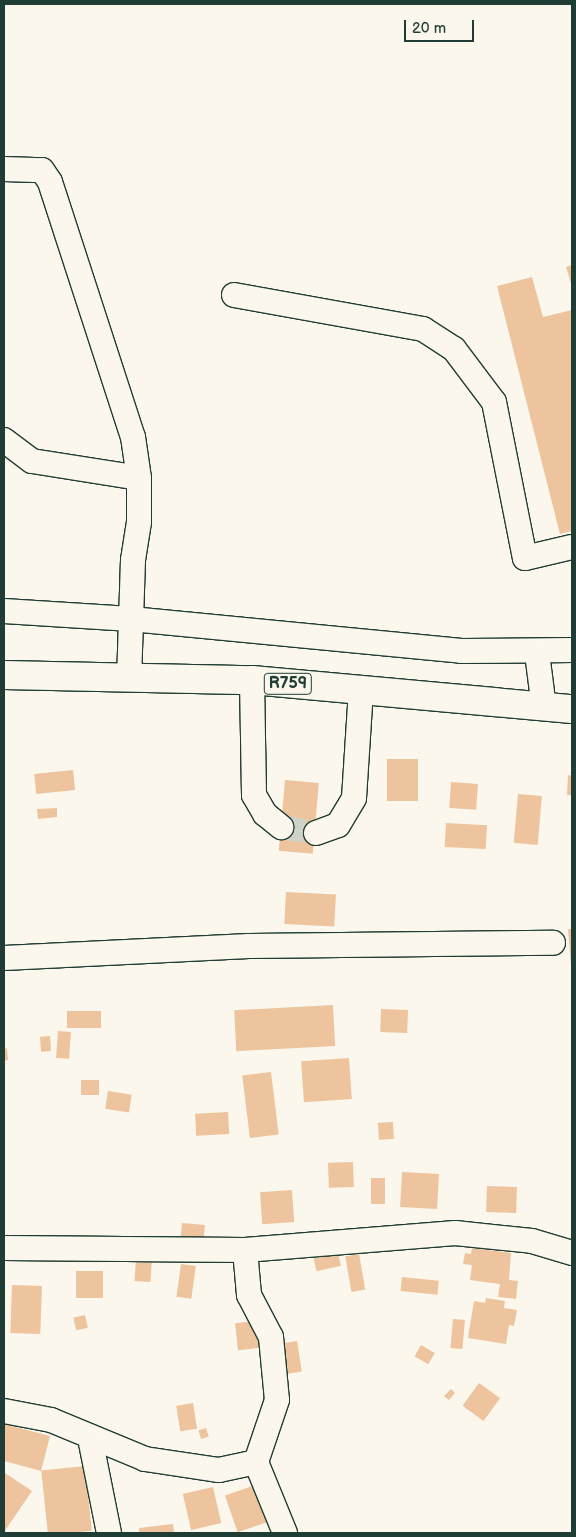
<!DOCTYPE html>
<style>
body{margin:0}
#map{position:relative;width:576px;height:1537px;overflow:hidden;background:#fbf7ec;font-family:"Balsamiq Sans",sans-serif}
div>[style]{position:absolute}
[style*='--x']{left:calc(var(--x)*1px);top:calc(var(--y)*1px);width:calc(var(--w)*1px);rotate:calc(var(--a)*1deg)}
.building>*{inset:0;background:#edc49d;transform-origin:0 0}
.minor-tunnel>*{height:24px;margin-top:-12px;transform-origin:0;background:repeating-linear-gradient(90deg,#cfd2c7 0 24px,transparent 0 36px)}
.roads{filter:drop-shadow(1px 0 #1f3d34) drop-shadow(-1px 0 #1f3d34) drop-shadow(0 1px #1f3d34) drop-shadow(0 -1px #1f3d34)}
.minor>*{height:24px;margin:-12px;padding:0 12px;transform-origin:12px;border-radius:12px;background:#fbf7ec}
.major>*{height:28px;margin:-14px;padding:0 14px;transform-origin:14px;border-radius:14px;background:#fbf7ec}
span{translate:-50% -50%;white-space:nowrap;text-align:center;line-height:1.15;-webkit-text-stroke:4px #fbf7ec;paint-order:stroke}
.shield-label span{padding:1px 4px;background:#fbf7ec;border:1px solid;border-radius:4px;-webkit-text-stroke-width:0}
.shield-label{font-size:16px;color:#1f3d34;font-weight:700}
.frame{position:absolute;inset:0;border:5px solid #1f3d34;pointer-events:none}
.scale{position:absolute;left:404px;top:20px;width:70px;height:22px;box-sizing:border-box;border:2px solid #1f3d34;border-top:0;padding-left:6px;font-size:15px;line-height:18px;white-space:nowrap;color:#1f3d34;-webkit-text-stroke:4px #fbf7ec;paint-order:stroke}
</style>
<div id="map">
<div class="building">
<i style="clip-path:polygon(572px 265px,572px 287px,566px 267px)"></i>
<i style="clip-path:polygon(532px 277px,543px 317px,572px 310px,572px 531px,560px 534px,497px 286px)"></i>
<i style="left:387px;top:759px;width:31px;height:42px"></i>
<i style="left:73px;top:770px;width:20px;height:39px;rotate:84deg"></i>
<i style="clip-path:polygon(568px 775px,572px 776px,572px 795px,567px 795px)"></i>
<i style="left:285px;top:780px;width:34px;height:71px;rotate:5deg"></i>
<i style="left:451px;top:782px;width:27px;height:26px;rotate:4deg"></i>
<i style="left:518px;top:794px;width:24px;height:49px;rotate:5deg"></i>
<i style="clip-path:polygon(57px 808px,57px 817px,38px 819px,37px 809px)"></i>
<i style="left:446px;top:823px;width:41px;height:24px;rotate:3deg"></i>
<i style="left:286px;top:892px;width:50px;height:32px;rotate:3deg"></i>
<i style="clip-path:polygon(568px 929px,572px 929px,572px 965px,571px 966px)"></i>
<i style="left:333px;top:1005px;width:41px;height:99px;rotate:87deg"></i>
<i style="left:381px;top:1009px;width:27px;height:23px;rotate:2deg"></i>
<i style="left:67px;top:1011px;width:34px;height:17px"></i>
<i style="left:58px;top:1031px;width:13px;height:27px;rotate:4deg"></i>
<i style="left:50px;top:1036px;width:15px;height:10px;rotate:86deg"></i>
<i style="clip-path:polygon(7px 1048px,8px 1060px,4px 1061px,4px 1049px)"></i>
<i style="left:349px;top:1058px;width:41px;height:48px;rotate:86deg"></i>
<i style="left:271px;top:1072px;width:63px;height:29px;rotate:83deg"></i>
<i style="left:99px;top:1080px;width:15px;height:18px;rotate:90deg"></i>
<i style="left:108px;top:1091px;width:24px;height:18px;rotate:9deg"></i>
<i style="left:228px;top:1112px;width:22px;height:33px;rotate:87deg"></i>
<i style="left:393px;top:1122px;width:17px;height:15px;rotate:87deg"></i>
<i style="left:353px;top:1162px;width:25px;height:25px;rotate:88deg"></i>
<i style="left:402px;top:1172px;width:37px;height:35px;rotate:3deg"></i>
<i style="left:371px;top:1178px;width:14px;height:26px"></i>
<i style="left:487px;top:1186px;width:30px;height:26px;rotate:2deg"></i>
<i style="left:292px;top:1190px;width:32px;height:32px;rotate:86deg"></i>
<i style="left:182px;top:1223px;width:23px;height:14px;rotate:5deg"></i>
<i style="clip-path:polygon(472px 1248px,511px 1253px,509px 1280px,518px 1281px,516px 1299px,498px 1297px,500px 1284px,470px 1280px,472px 1265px,463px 1264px,465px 1253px,471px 1254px)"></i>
<i style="left:338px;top:1253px;width:13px;height:25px;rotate:77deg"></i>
<i style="left:359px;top:1254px;width:36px;height:14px;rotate:80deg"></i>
<i style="left:136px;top:1259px;width:16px;height:22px;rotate:4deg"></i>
<i style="left:181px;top:1264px;width:15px;height:33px;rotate:8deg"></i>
<i style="left:76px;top:1271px;width:27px;height:27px"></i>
<i style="left:402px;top:1277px;width:37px;height:14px;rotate:6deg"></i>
<i style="left:12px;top:1285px;width:30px;height:48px;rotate:2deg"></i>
<i style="clip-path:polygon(486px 1298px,505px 1301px,504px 1308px,517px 1310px,514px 1326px,509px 1325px,506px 1344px,468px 1338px,474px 1301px,485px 1303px)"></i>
<i style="left:85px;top:1315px;width:13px;height:12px;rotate:77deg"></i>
<i style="left:453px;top:1319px;width:12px;height:29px;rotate:5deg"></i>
<i style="left:257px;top:1321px;width:27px;height:22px;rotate:84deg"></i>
<i style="left:297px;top:1341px;width:31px;height:19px;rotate:81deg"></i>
<i style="left:421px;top:1345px;width:16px;height:13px;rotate:30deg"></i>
<i style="left:479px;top:1383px;width:26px;height:28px;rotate:36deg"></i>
<i style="clip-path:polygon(451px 1389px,455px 1393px,449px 1400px,444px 1396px)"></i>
<i style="left:193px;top:1403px;width:26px;height:17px;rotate:81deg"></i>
<i style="clip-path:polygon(4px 1424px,50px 1436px,41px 1471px,4px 1461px)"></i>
<i style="left:206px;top:1428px;width:9px;height:8px;rotate:72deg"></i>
<i style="left:85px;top:1466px;width:65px;height:44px;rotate:84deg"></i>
<i style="clip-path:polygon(5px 1473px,32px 1491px,4px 1532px,4px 1475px)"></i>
<i style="left:258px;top:1484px;width:39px;height:35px;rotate:71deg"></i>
<i style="left:213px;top:1487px;width:37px;height:31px;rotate:77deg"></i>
<i style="clip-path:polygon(173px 1524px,174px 1533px,139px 1533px,139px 1528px)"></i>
</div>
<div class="minor-tunnel">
<i style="--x:281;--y:827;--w:36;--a:10"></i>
</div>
<div class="roads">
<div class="minor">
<i style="--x:4;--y:169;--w:38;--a:2"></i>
<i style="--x:42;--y:170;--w:14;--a:56"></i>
<i style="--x:50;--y:182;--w:268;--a:72"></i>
<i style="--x:133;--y:437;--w:41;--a:81.7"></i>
<i style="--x:139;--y:478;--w:44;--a:90"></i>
<i style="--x:139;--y:522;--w:38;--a:99"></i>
<i style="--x:133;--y:560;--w:118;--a:91.9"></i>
<i style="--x:234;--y:295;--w:192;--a:10.2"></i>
<i style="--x:423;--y:329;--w:37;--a:33"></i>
<i style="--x:454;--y:349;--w:66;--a:53"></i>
<i style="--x:494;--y:402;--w:159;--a:78.8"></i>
<i style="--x:525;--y:558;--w:48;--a:-13.2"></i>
<i style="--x:4;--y:440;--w:35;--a:37"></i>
<i style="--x:32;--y:461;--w:108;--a:9"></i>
<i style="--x:4;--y:611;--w:127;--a:3.6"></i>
<i style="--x:131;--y:619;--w:332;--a:5.5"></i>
<i style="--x:461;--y:651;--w:111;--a:-0.5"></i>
<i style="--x:537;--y:653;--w:55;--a:82.7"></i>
<i style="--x:252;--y:680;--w:115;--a:89"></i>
<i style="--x:254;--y:795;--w:22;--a:60"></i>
<i style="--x:265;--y:814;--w:21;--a:39"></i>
<i style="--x:316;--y:833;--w:23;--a:-20"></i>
<i style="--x:338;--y:825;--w:31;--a:-59"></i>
<i style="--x:354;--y:798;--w:108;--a:-86.3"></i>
<i style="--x:4;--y:958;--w:245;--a:-2.8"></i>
<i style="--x:249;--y:946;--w:304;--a:-0.6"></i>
<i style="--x:4;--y:1248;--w:241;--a:0.5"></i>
<i style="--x:245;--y:1250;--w:211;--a:-4.6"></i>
<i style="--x:455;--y:1233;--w:77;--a:5.9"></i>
<i style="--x:532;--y:1241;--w:42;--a:16.7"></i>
<i style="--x:245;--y:1250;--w:45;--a:84.9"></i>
<i style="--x:249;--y:1295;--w:47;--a:62.4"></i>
<i style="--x:271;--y:1337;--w:63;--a:84.6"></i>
<i style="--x:277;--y:1400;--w:65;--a:108.7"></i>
<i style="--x:256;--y:1462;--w:77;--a:67.8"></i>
<i style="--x:4;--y:1411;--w:48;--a:10.8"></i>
<i style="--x:51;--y:1420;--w:102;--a:22.5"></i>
<i style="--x:145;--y:1459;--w:75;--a:8.5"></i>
<i style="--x:219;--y:1470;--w:38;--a:-12"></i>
<i style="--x:90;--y:1438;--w:97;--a:78.7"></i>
</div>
<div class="major">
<i style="--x:4;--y:675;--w:248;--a:1.2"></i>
<i style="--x:252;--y:680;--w:321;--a:5.2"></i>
</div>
</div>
<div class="shield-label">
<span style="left:288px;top:684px">R759</span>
</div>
<div class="frame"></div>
<div class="scale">20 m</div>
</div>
